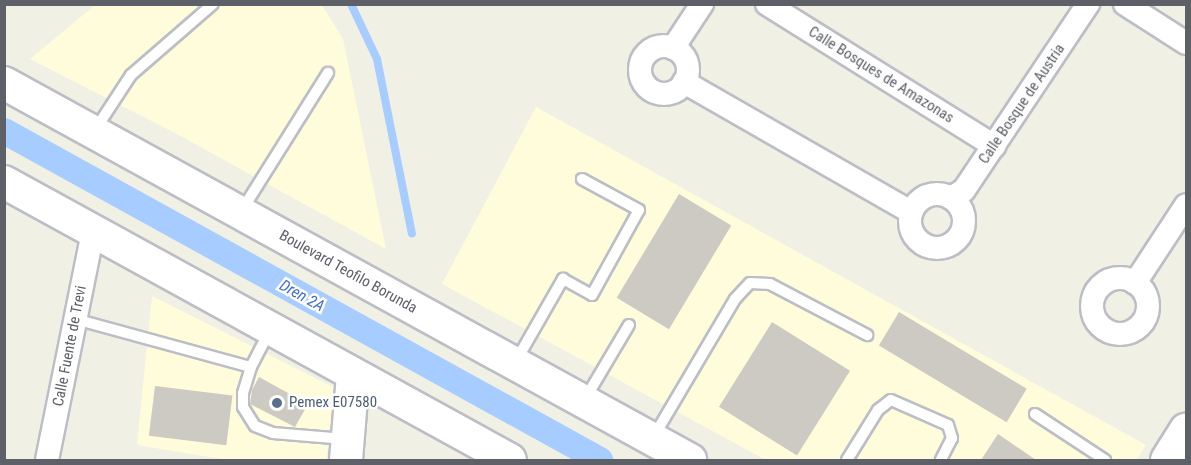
<!DOCTYPE html>
<style>
body{margin:0}
#map{position:relative;width:1191px;height:465px;overflow:hidden;background:#f1f0e5;font-family:"Roboto Condensed",sans-serif}
div>[style]{position:absolute}
[style*='--x']{left:calc(var(--x)*1px);top:calc(var(--y)*1px);width:calc(var(--w)*1px);rotate:calc(var(--a)*1deg)}
.commercial>*{inset:0;background:#fffcdc}
.stream>*{height:8px;margin:-4px;padding:0 4px;transform-origin:4px;border-radius:4px;background:#a7ccff}
.canal>*{height:26px;margin:-13px;padding:0 13px;transform-origin:13px;border-radius:13px;background:#a7ccff}
.building>*{inset:0;background:#cccac2;transform-origin:0 0}
.roads{filter:drop-shadow(2px 0 #bdbec5) drop-shadow(-2px 0 #bdbec5) drop-shadow(0 2px #bdbec5) drop-shadow(0 -2px #bdbec5)}
.lane>*{height:10px;margin:-5px;padding:0 5px;transform-origin:5px;border-radius:5px;background:#fff}
.street>*{height:22px;margin:-11px;padding:0 11px;transform-origin:11px;border-radius:11px;background:#fff}
.street>.ring{margin:-11px;padding:0;box-sizing:content-box;background:none;border:22px solid #fff;border-radius:50%}
.secondary>*{height:32px;margin:-16px;padding:0 16px;transform-origin:16px;border-radius:16px;background:#fff}
.dots>*{width:16px;height:16px;translate:-50% -50%;box-sizing:border-box;border:3px solid #fff;border-radius:50%}
span{translate:-50% -50%;white-space:nowrap;text-align:center;line-height:1.15;-webkit-text-stroke:5px #fff;paint-order:stroke}
.street-label{font-size:15px;color:#5d6067}
.service-label{font-size:15px;color:#4e5e75}
.left{translate:0 -50%;text-align:left}
.water-label{font-size:16px;color:#3d6fcf;font-style:italic}
.frame{position:absolute;inset:0;border:6px solid #5d6067;pointer-events:none}
</style>
<div id="map">
<div class="commercial">
<i style="clip-path:polygon(95px 5px,322px 5px,343px 39px,386px 249px,175px 133px,30px 59px)"></i>
<i style="clip-path:polygon(536px 107px,1146px 445px,1136px 460px,766px 460px,442px 284px)"></i>
<i style="clip-path:polygon(152px 296px,337px 389px,326px 460px,228px 460px,137px 445px)"></i>
</div>
<div class="stream">
<i style="--x:351;--y:4;--w:61;--a:64.7"></i>
<i style="--x:377;--y:59;--w:178;--a:78.7"></i>
</div>
<div class="canal">
<i style="--x:4;--y:131;--w:681;--a:28.9"></i>
</div>
<div class="building">
<i style="left:679px;top:194px;width:61px;height:121px;rotate:31deg"></i>
<i style="left:899px;top:312px;width:149px;height:39px;rotate:31deg"></i>
<i style="left:772px;top:322px;width:92px;height:100px;rotate:32deg"></i>
<i style="clip-path:polygon(259px 377px,308px 404px,295px 427px,250px 404px,252px 390px)"></i>
<i style="left:155px;top:386px;width:78px;height:50px;rotate:7deg"></i>
<i style="clip-path:polygon(998px 434px,1036px 460px,981px 460px)"></i>
</div>
<div class="roads">
<div class="lane">
<i style="--x:95;--y:130;--w:66;--a:-56.8"></i>
<i style="--x:131;--y:75;--w:108;--a:-40.9"></i>
<i style="--x:242;--y:210;--w:162;--a:-57.9"></i>
<i style="--x:75;--y:319;--w:182;--a:15.3"></i>
<i style="--x:251;--y:367;--w:42;--a:-62.8"></i>
<i style="--x:516;--y:361;--w:95;--a:-60.2"></i>
<i style="--x:563;--y:279;--w:33;--a:29"></i>
<i style="--x:592;--y:295;--w:97;--a:-61.1"></i>
<i style="--x:639;--y:210;--w:65;--a:-151.5"></i>
<i style="--x:251;--y:367;--w:27;--a:107"></i>
<i style="--x:243;--y:393;--w:14;--a:90"></i>
<i style="--x:243;--y:407;--w:22;--a:58"></i>
<i style="--x:255;--y:426;--w:19;--a:21"></i>
<i style="--x:273;--y:433;--w:72;--a:4.8"></i>
<i style="--x:585;--y:399;--w:86;--a:-59.3"></i>
<i style="--x:1035;--y:414;--w:84;--a:33.3"></i>
<i style="--x:654;--y:436;--w:159;--a:-59.4"></i>
<i style="--x:735;--y:299;--w:22;--a:-47"></i>
<i style="--x:750;--y:283;--w:20;--a:3"></i>
<i style="--x:770;--y:284;--w:110;--a:27.7"></i>
<i style="--x:847;--y:460;--w:59;--a:-58.2"></i>
<i style="--x:878;--y:410;--w:16;--a:-38"></i>
<i style="--x:891;--y:400;--w:62;--a:23.7"></i>
<i style="--x:948;--y:425;--w:14;--a:73"></i>
<i style="--x:952;--y:438;--w:25;--a:117"></i>
</div>
<div class="street">
<i style="--x:767;--y:4;--w:268;--a:32"></i>
<i style="--x:1125;--y:4;--w:72;--a:32.6"></i>
<i class="ring" style="left:640px;top:46px;width:26px;height:26px"></i>
<i style="--x:673;--y:48;--w:53;--a:-56.6"></i>
<i style="--x:684;--y:82;--w:262;--a:29.8"></i>
<i class="ring" style="left:910px;top:194px;width:32px;height:32px"></i>
<i style="--x:951;--y:198;--w:15;--a:-32"></i>
<i style="--x:964;--y:190;--w:224;--a:-56.3"></i>
<i class="ring" style="left:1092px;top:278px;width:34px;height:34px"></i>
<i style="--x:1135;--y:283;--w:93;--a:-56.8"></i>
<i style="--x:47;--y:460;--w:233;--a:-78.6"></i>
</div>
<div class="secondary">
<i style="--x:4;--y:83;--w:783;--a:28.79"></i>
<i style="--x:4;--y:182;--w:577;--a:28.78"></i>
<i style="--x:346;--y:460;--w:86;--a:-85.3"></i>
<i style="--x:1167;--y:460;--w:36;--a:-58"></i>
</div>
</div>
<div class="dots">
<i style="left:277px;top:403px;background:#5c6f8a"></i>
</div>
<div class="street-label">
<span style="left:881px;top:75px;rotate:32deg">Calle Bosques de Amazonas</span>
<span style="left:1022px;top:104px;rotate:-56deg">Calle Bosque de Austria</span>
<span style="left:348px;top:272px;rotate:29deg">Boulevard Teofilo Borunda</span>
<span style="left:70px;top:346px;rotate:-79deg">Calle Fuente de Trevi</span>
</div>
<div class="service-label">
<span class="left" style="left:289px;top:403px">Pemex E07580</span>
</div>
<div class="water-label">
<span style="left:302px;top:296px;rotate:29deg">Dren 2A</span>
</div>
<div class="frame"></div>
</div>
